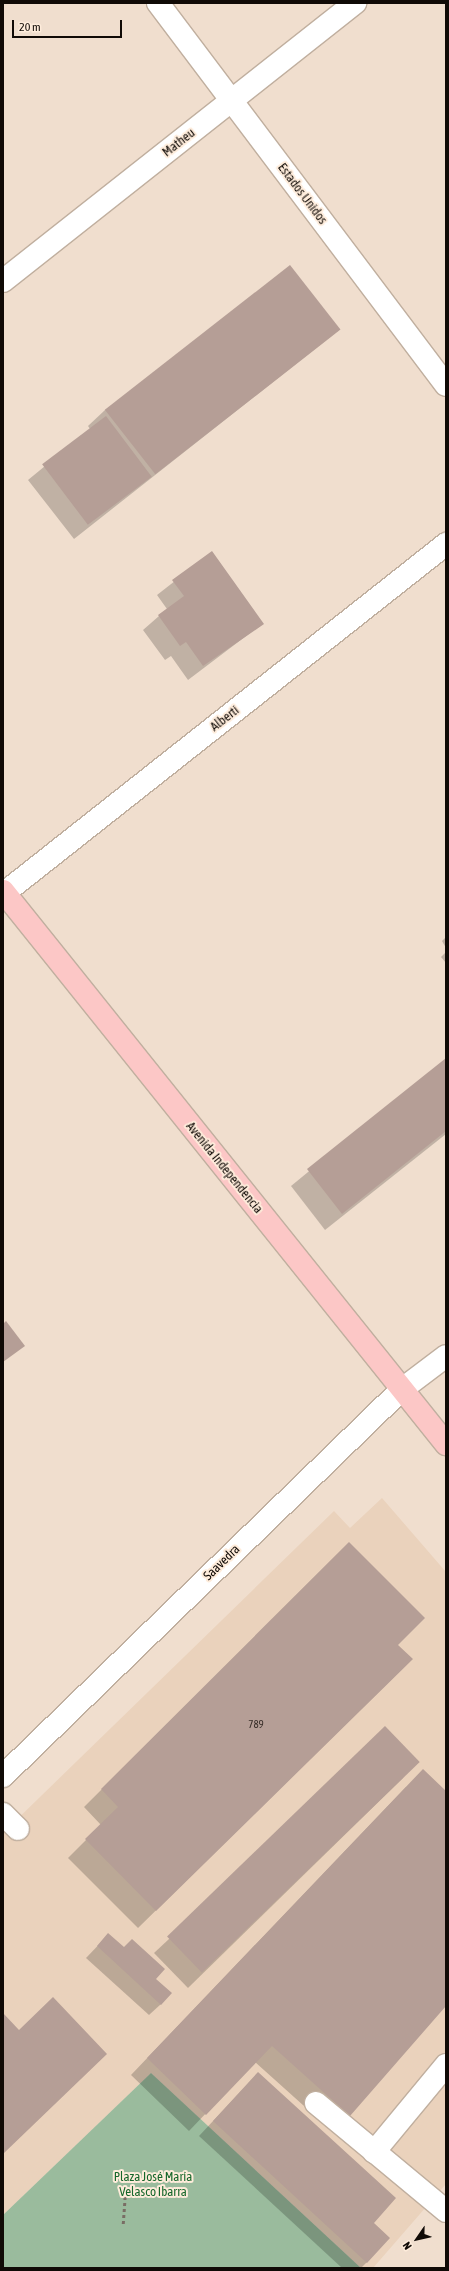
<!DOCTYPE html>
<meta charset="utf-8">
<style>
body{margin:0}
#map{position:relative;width:449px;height:2271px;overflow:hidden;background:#f0dece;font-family:"Asap Condensed",sans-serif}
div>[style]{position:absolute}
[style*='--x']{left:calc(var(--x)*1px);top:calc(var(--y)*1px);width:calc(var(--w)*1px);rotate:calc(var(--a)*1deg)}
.built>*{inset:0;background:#ead2bc}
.green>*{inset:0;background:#9abb9d}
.shadow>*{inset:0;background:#0003}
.building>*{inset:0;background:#b59e96;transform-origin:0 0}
.path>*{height:2.5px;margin-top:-1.25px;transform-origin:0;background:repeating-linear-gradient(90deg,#796d64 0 3px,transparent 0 6px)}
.roads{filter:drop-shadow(1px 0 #c0af9f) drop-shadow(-1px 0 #c0af9f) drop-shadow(0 1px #c0af9f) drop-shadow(0 -1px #c0af9f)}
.minor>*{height:22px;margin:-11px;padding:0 11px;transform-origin:11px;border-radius:11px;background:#fff}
.major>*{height:22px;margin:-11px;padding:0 11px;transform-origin:11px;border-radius:11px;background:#fcc7c6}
span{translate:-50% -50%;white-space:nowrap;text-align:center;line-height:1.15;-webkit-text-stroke:4px #feecdb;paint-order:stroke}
.number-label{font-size:11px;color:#392f2a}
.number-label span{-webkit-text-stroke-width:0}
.street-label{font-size:13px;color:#100a06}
.park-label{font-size:13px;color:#16672b}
.frame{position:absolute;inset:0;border:4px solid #100a06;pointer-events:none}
.north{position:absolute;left:397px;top:2219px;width:40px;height:40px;-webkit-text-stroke:3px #feecdb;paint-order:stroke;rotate:236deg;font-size:11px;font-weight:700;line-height:16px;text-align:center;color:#100a06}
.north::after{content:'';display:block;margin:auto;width:14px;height:18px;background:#100a06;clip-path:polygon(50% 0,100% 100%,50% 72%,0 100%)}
.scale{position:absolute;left:12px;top:20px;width:110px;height:18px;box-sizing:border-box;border:2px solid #100a06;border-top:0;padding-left:5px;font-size:12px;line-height:14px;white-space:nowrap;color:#100a06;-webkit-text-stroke:3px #feecdb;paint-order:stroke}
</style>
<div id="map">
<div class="built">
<i style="clip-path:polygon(382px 1498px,446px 1572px,446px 2184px,373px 2268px,361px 2268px,151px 2073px,3px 2215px,3px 1833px,334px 1511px,350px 1528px)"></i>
</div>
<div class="green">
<i style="clip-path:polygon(151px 2073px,361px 2268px,3px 2268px,3px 2215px)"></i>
</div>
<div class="shadow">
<i style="clip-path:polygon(339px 330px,74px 539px,28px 480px,90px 429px,88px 426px,105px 410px)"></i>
<i style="clip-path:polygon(212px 552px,262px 624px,188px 680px,171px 656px,165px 660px,143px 630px,167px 609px,157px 595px)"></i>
<i style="clip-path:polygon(446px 937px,446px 948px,442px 941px)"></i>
<i style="clip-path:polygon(446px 952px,446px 963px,441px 957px)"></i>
<i style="clip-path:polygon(446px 1059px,446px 1134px,325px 1230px,291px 1186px)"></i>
<i style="clip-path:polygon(349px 1543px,397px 1645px,394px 1677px,138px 1928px,68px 1858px,101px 1825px,84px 1807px)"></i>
<i style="clip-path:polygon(404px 1777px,188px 1988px,154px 1953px,169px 1939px)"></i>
<i style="clip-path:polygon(406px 1787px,446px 1792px,446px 2005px,333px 2132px,255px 2062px,189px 2131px,131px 2075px)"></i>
<i style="clip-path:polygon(108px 1935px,155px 1979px,161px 2004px,149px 2015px,86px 1958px)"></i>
<i style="clip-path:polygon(258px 2073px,372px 2223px,367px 2262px,361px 2268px,342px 2268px,199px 2136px)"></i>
</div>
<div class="building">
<i style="left:290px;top:265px;width:82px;height:235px;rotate:52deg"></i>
<i style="left:106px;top:416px;width:76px;height:80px;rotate:53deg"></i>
<i style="clip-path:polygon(212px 551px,264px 624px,203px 666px,186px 642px,180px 646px,158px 615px,184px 596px,172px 580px)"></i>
<i style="clip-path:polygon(446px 1058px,446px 1131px,342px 1214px,307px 1169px)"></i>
<i style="clip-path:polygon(6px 1321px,25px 1346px,3px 1362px,3px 1324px)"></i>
<i style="clip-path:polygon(349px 1542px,425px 1618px,398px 1645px,413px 1659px,156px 1911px,85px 1839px,118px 1807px,101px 1789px)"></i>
<i style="left:385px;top:1726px;width:50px;height:303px;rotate:46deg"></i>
<i style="clip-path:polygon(423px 1769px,446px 1791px,446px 2006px,350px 2116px,272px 2046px,206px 2115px,147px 2058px)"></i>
<i style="clip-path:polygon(108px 1933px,124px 1947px,132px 1939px,165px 1969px,156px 1979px,172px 1993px,161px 2005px,97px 1946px)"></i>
<i style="clip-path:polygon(53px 1997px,107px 2054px,3px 2154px,3px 2013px,19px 2030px)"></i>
<i style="clip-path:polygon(258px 2072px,396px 2198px,374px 2223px,390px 2238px,367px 2263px,213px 2121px)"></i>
</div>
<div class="path">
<i style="--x:123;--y:2224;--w:32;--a:-86"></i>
</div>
<div class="roads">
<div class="minor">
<i style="--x:158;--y:3;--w:478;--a:53"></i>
<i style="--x:3;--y:281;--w:449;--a:-38.3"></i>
<i style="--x:3;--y:894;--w:565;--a:-38.31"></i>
<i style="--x:3;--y:1776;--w:554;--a:-44.12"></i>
<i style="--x:401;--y:1390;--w:56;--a:-37.1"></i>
<i style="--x:3;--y:1814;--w:21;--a:45"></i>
<i style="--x:316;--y:2103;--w:169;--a:39.7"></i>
<i style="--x:374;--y:2152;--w:113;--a:-50.4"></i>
</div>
<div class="major">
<i style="--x:3;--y:891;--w:709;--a:51.3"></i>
</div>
</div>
<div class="number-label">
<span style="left:256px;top:1724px">789</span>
</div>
<div class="street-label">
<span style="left:179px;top:143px;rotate:-38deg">Matheu</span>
<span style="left:302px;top:194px;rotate:53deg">Estados Unidos</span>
<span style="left:225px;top:719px;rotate:-38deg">Alberti</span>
<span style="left:224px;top:1168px;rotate:51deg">Avenida Independencia</span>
<span style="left:222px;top:1563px;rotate:-44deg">Saavedra</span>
</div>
<div class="park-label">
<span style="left:153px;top:2185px">Plaza José María<br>Velasco Ibarra</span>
</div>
<div class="frame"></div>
<div class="north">N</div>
<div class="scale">20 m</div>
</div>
